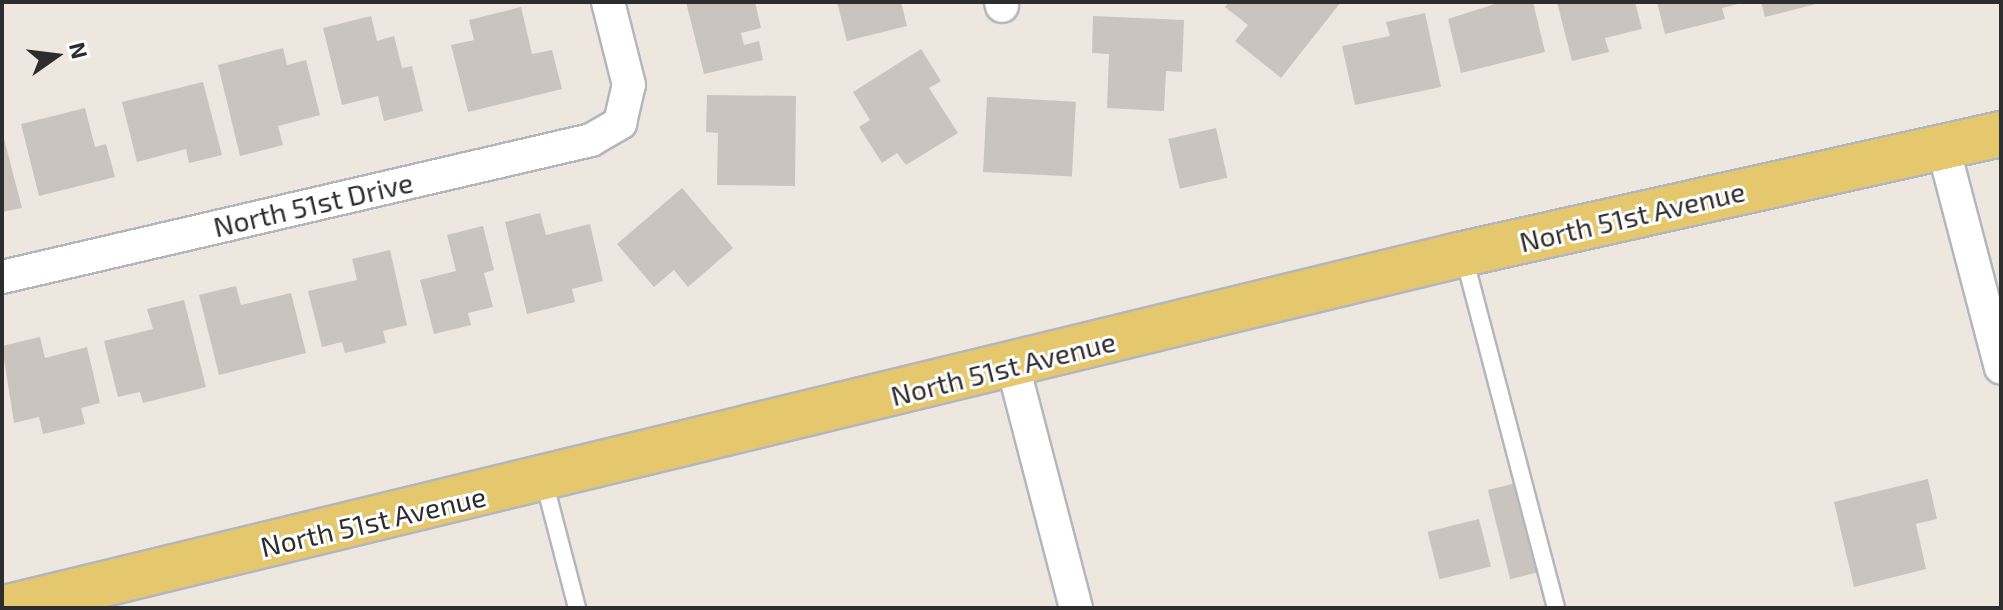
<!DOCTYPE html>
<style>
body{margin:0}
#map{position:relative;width:2003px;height:610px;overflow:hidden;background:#ede7e0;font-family:"Exo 2",sans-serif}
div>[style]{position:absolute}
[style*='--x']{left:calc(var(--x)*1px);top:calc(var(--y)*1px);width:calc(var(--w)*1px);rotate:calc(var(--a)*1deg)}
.building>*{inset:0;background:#c9c5be;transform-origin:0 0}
.roads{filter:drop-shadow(2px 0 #b4b6bf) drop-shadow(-2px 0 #b4b6bf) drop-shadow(0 2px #b4b6bf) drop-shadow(0 -2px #b4b6bf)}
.lane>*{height:16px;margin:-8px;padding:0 8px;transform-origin:8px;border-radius:8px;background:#fff}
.street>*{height:32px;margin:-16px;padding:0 16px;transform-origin:16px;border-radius:16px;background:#fff}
.primary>*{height:44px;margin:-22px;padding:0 22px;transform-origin:22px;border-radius:22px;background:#e5c86d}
span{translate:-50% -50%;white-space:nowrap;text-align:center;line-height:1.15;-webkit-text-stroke:6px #fff;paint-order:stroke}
.street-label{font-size:28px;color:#2d2d2d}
.frame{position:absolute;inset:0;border:4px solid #2d2d2d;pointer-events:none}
.north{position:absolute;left:16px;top:16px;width:80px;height:80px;-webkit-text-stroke:6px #fff;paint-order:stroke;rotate:76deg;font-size:22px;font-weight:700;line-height:32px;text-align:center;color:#2d2d2d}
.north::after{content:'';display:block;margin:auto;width:28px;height:36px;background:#2d2d2d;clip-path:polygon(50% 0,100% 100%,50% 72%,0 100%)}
</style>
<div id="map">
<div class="building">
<i style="clip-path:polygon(686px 2px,755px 2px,761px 28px,741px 33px,744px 45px,759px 41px,763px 60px,704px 74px)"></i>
<i style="clip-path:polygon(837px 2px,901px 2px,907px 26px,847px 41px)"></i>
<i style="clip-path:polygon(1229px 2px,1341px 2px,1281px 78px,1235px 41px,1248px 25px,1225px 7px)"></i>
<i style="clip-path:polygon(1501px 2px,1533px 2px,1545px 52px,1461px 73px,1448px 19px)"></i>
<i style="clip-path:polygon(1557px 2px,1635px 2px,1642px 29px,1605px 38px,1609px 52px,1572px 61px)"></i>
<i style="clip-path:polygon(1657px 2px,1741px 2px,1742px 3px,1722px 8px,1725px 19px,1665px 34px)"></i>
<i style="clip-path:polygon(1761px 2px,1820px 2px,1820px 3px,1765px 17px)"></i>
<i style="clip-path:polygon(521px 7px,532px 54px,552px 50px,562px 89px,468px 112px,451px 45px,474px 40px,469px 20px)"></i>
<i style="clip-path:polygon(1425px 13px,1441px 87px,1355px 105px,1342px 46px,1390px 36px,1386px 22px)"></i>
<i style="clip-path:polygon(371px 16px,377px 41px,394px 36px,402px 68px,412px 66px,423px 111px,384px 121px,378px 96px,342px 105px,323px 28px)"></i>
<i style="clip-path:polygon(1093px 16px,1184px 20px,1182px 72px,1166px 71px,1164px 111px,1107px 108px,1109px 54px,1092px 53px)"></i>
<i style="clip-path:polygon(283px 48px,287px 65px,306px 60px,320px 115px,278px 126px,283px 145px,240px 156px,218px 65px)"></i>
<i style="clip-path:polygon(921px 49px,941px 81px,929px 88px,958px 133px,906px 165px,897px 153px,882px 163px,859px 127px,870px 120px,853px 92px)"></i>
<i style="clip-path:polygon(203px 82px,222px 155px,189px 163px,186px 149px,137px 162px,122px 102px)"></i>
<i style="clip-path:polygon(707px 95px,796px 96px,795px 186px,717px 185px,718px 133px,706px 132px)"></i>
<i style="left:987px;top:97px;width:89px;height:75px;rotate:3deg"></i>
<i style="clip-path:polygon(85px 108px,95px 147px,106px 144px,115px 177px,39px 196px,21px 124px)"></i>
<i style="left:1216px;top:128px;width:51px;height:49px;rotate:77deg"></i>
<i style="clip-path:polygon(2px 131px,22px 208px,2px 212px)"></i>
<i style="clip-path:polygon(682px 188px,733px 248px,688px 287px,674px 270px,654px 287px,617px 244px)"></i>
<i style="clip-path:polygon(540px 213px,546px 235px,590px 224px,603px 281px,572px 289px,575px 302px,527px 314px,505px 222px)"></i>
<i style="clip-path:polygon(483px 226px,494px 270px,484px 273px,493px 307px,468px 313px,471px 325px,434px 334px,420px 280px,456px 271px,447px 235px)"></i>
<i style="clip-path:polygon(390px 250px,407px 325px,383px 331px,386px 343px,345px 353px,342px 342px,322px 347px,308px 291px,357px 280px,352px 259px)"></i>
<i style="clip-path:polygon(236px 286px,241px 305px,291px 293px,306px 353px,219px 375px,199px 295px)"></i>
<i style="clip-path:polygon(184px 300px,206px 387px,143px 403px,140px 392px,118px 397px,104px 341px,153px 329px,147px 309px)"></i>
<i style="clip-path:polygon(40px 337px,45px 358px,87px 347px,100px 403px,81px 408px,85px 424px,43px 434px,39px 417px,14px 423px,2px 346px)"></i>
<i style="clip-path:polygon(1928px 479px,1937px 519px,1916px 524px,1926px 569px,1854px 587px,1834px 502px)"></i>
<i style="left:1516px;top:483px;width:92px;height:29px;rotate:76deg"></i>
<i style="left:1479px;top:519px;width:49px;height:53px;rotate:76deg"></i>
</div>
<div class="roads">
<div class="lane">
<i style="--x:1464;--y:257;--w:363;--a:75.3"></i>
<i style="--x:544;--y:481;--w:131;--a:75.4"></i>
</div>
<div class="street">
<i style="--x:1001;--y:2;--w:4;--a:76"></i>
<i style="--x:1943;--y:147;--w:228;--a:75.3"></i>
<i style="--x:2;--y:277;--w:605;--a:-13.09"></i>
<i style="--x:591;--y:140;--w:34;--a:-30"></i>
<i style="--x:620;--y:123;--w:39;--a:-77"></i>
<i style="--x:629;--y:85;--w:86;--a:-104.2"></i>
<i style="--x:1013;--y:366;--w:250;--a:75.4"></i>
</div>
<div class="primary">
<i style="--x:5;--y:608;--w:1500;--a:-13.65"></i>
<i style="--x:1463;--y:254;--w:551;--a:-12.57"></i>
</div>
</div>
<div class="street-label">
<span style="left:313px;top:204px;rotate:-13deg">North 51st Drive</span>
<span style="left:1632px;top:216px;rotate:-13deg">North 51st Avenue</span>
<span style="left:1003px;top:368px;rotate:-14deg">North 51st Avenue</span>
<span style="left:373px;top:521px;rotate:-13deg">North 51st Avenue</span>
</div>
<div class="frame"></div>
<div class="north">N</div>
</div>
